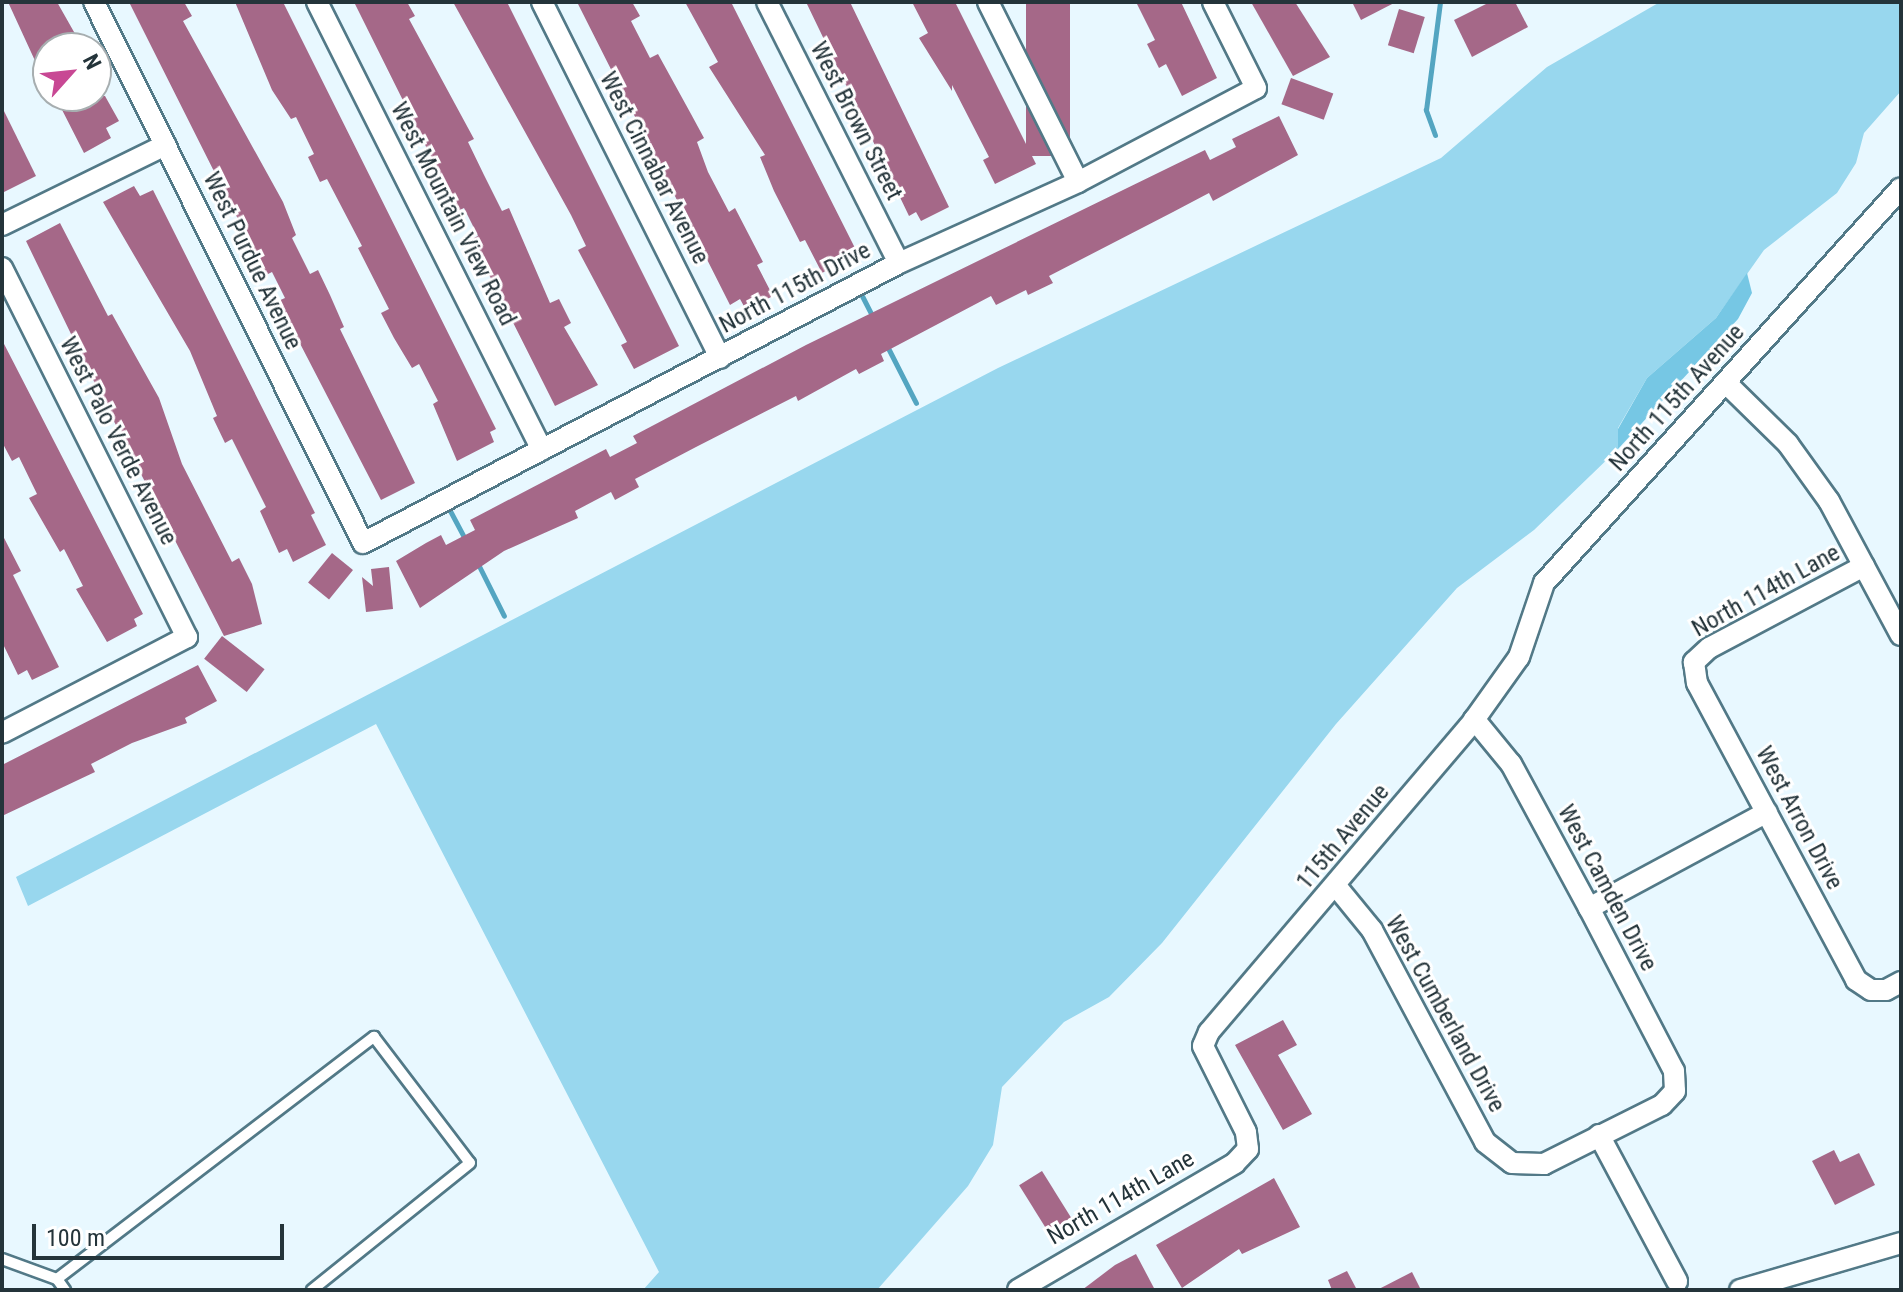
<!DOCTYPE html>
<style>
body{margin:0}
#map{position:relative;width:1903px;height:1292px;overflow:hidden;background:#e8f8ff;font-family:"Roboto Condensed",sans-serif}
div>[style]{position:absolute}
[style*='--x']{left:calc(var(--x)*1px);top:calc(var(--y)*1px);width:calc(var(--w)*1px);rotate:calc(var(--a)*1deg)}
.green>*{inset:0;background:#98d7ee}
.forest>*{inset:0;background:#76c7e4}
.stream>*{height:5px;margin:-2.5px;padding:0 2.5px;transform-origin:2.5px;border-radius:2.5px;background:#53a5c1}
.building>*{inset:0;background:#a56888;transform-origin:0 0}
.roads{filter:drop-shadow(2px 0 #527987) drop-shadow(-2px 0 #527987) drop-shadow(0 2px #527987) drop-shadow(0 -2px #527987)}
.lane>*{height:10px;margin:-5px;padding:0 5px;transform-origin:5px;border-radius:5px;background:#fff}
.street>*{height:20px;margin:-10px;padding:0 10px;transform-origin:10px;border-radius:10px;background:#fff}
span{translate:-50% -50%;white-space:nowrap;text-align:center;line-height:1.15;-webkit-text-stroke:6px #fff;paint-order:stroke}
.street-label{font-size:24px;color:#24343a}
.frame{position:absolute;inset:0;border:4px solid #24343a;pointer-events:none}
.north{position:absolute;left:32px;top:32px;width:80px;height:80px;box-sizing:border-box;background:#fff;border:2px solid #a7aeb0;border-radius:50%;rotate:63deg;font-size:22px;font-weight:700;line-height:32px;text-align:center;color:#24343a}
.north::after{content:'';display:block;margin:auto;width:28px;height:36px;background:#c84894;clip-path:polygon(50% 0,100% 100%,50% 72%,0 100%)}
.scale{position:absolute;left:32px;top:1224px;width:252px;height:36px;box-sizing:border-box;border:4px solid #24343a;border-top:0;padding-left:10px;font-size:24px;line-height:28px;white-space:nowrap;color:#24343a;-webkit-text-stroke:6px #fff;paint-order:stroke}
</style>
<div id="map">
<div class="green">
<i style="clip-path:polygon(1660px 2px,1901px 2px,1901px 91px,1864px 133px,1856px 163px,1837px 193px,1764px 250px,1716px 318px,1647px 378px,1618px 428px,1618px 449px,1534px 530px,1457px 588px,1336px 724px,1162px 943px,1109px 997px,1064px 1022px,1002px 1087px,993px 1145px,968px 1186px,877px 1290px,643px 1290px,659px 1272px,376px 724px,28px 906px,16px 877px,998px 368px,1441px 158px,1547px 67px)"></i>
</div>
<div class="forest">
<i style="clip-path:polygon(1747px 273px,1752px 293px,1738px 319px,1618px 449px,1618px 429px,1647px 378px,1716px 318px)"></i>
</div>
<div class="stream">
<i style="--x:1435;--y:135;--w:27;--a:-110"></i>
<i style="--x:1426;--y:110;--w:109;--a:-82.6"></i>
<i style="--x:859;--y:290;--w:30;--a:63"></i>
<i style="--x:886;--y:344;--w:66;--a:63"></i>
<i style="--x:447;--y:505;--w:38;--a:62"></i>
<i style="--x:477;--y:562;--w:60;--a:63.4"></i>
</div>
<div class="building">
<i style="clip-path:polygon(8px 2px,57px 2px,78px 39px,82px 48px,48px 48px,48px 89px)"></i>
<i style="clip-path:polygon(129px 2px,184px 2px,192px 16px,183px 21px,283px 202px,296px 235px,292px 238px,310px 274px,318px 270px,330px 295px,344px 327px,340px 329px,415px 483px,381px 500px,278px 301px,285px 298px,272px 272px,266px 275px)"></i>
<i style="clip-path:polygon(235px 2px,283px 2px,486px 409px,496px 429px,490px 432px,494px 442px,457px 461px,433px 404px,438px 401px,419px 364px,412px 368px,394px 338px,381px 313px,389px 309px,358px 248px,362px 246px,327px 179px,320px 182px,308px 157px,314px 154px,296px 117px,291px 119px,272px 90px)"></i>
<i style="clip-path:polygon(354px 2px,407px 2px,415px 16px,409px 19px,474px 139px,468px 142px,484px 175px,502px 211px,509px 208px,550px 303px,559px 299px,571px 323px,564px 327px,598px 385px,555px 406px,471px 239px,478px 236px,464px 208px,458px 211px)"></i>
<i style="clip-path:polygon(453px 2px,507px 2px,679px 346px,634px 369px,621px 345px,627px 342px,578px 250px,586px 246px,571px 215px)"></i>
<i style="clip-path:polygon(577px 2px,632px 2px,640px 16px,631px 21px,650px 58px,658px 54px,691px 114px,704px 138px,697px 142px,708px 172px,729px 212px,735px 208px,763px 262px,757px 265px,773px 296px,746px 310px,740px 299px,730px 305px)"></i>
<i style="clip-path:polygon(685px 2px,731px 2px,858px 254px,822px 273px,805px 240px,800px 242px,774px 191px,760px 157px,765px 155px,709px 67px,718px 62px)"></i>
<i style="clip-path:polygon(806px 2px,850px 2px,949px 207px,921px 221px,916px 212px,909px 216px)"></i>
<i style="clip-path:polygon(912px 2px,955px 2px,1036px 164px,995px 184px,983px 160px,989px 157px,952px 85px,952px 91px,919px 38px,928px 33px)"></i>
<i style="left:1026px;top:2px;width:44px;height:154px"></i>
<i style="clip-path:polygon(1136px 2px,1181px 2px,1217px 78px,1182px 96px,1166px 64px,1159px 68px,1147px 44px,1155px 40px)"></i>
<i style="clip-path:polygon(1251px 2px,1295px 2px,1330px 57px,1293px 76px)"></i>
<i style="clip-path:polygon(1352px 2px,1396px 2px,1361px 20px)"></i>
<i style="clip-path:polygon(1490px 2px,1515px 2px,1528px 27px,1472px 57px,1454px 20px)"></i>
<i style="left:1399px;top:9px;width:27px;height:38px;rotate:17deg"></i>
<i style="left:1291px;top:78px;width:45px;height:28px;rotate:20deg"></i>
<i style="clip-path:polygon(55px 96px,105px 96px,119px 121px,106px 128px,111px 138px,84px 153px)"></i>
<i style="clip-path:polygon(2px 107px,36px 176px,2px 193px)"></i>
<i style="clip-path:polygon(1279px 116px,1298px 155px,1213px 201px,1209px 193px,1173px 212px,1049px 276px,1053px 283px,1028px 295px,1026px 290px,996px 305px,991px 296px,881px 354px,884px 361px,859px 374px,856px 369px,798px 401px,796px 396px,696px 447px,635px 479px,639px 487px,615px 500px,611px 492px,575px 511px,578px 518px,504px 551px,420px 608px,396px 561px,426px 543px,441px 535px,446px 545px,475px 530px,470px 520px,606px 449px,610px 457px,637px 443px,633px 436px,806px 345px,1205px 150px,1210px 160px,1236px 147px,1232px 139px)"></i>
<i style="clip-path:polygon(134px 186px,140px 196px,153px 190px,315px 513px,311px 515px,326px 545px,293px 562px,287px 549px,279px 553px,260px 511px,266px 507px,232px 439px,225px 443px,213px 418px,217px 416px,190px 351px,103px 202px)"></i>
<i style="clip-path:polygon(60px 223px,108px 316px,112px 314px,159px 398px,182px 464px,232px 562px,239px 558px,252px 584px,262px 624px,224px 636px,101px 396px,26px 241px)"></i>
<i style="clip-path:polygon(2px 340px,143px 614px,134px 619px,137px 626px,107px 642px,76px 589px,83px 586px,64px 549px,60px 552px,29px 498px,37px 494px,19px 457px,12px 461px,2px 442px)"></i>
<i style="clip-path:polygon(2px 534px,21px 571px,13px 575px,59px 667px,32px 680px,27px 670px,18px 675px,2px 642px)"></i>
<i style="left:332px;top:553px;width:27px;height:38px;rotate:39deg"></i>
<i style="clip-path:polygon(389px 567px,393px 609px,366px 612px,362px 577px,373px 586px,371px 569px)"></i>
<i style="left:222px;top:636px;width:54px;height:29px;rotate:38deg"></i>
<i style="clip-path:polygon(198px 665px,217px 701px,185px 718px,187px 723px,132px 743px,91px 764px,95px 772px,2px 816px,2px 765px)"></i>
<i style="clip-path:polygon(1283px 1020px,1297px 1045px,1278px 1055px,1312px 1114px,1283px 1130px,1235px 1045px)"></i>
<i style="clip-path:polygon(1834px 1150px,1840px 1162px,1859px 1153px,1875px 1185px,1835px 1205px,1812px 1161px)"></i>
<i style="left:1042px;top:1171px;width:55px;height:27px;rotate:58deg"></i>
<i style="clip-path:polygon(1274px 1178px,1300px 1227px,1242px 1254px,1239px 1249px,1182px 1288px,1156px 1245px)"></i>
<i style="clip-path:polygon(1136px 1254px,1155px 1290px,1082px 1290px,1115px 1265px)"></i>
<i style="clip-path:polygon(1347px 1271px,1357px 1290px,1332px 1290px,1328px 1280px)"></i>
<i style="clip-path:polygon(1412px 1272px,1421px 1290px,1377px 1290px)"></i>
</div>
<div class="roads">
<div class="lane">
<i style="--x:2;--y:1259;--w:59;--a:20"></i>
<i style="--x:57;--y:1279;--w:14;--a:54"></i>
<i style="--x:57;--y:1279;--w:399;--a:-37.4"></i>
<i style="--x:374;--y:1037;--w:158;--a:52.7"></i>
<i style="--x:470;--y:1163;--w:203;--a:141.2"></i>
</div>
<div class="street">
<i style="--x:94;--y:2;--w:604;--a:63.56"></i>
<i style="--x:363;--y:543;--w:605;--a:-27.58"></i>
<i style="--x:899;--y:263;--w:196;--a:-24.3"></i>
<i style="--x:1078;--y:182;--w:201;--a:-27.8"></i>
<i style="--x:1256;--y:88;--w:96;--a:-116.6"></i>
<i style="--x:317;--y:2;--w:501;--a:63.33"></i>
<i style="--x:542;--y:2;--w:398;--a:63.4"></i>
<i style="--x:767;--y:2;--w:292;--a:63.2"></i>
<i style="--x:988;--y:2;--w:201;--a:63.4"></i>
<i style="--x:2;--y:225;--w:182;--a:-26.1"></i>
<i style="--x:2;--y:268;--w:413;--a:63.4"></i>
<i style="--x:187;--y:637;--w:208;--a:152.6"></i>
<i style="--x:1726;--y:383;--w:87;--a:44.5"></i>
<i style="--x:1788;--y:444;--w:70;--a:54.3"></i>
<i style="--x:1829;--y:501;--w:152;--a:61.8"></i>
<i style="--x:1864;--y:566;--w:175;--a:152.1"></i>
<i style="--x:1709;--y:648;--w:21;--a:137"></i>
<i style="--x:1694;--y:662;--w:21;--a:82"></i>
<i style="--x:1697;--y:683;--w:337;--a:61.8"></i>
<i style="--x:1856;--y:980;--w:18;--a:34"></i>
<i style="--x:1871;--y:990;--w:15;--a:0"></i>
<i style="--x:1886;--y:990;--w:17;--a:-28"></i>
<i style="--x:1336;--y:886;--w:57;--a:50.7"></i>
<i style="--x:1372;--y:930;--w:240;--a:61.9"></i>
<i style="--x:1485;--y:1142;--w:34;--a:38"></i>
<i style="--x:1512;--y:1163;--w:32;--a:2"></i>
<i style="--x:1544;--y:1164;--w:132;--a:-26.6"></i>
<i style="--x:1662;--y:1105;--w:19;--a:-47"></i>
<i style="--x:1675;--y:1091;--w:20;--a:-93"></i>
<i style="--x:1674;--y:1071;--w:184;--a:-117.5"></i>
<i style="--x:1589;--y:908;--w:164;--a:-118.4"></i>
<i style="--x:1511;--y:764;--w:58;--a:-129.4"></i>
<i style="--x:1589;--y:908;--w:202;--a:-28.3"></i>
<i style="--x:1599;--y:1135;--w:166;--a:61.9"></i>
<i style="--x:1018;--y:1290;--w:251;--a:-30.3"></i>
<i style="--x:1235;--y:1163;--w:19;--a:-47"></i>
<i style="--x:1248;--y:1149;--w:17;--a:-97"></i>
<i style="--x:1246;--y:1132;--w:96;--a:-116.6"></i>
<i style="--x:1203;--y:1046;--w:15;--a:-67"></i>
<i style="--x:1209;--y:1032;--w:401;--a:-49.6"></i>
<i style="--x:1469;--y:727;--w:86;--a:-54.5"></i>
<i style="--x:1519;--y:657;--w:78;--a:-71.3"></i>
<i style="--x:1544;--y:583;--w:532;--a:-47.89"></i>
<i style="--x:1740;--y:1290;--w:168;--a:-16.3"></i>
</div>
</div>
<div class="street-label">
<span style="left:856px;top:121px;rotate:63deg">West Brown Street</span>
<span style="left:654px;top:168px;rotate:63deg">West Cinnabar Avenue</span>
<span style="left:453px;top:214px;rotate:63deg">West Mountain View Road</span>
<span style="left:252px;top:261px;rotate:64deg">West Purdue Avenue</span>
<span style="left:795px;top:288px;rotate:-28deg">North 115th Drive</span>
<span style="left:1677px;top:398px;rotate:-48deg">North 115th Avenue</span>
<span style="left:118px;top:441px;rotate:63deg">West Palo Verde Avenue</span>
<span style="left:1766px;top:591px;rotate:-29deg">North 114th Lane</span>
<span style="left:1799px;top:818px;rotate:62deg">West Arron Drive</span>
<span style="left:1343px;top:837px;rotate:-50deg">115th Avenue</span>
<span style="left:1607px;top:888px;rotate:62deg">West Camden Drive</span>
<span style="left:1445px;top:1014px;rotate:61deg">West Cumberland Drive</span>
<span style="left:1121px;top:1198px;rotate:-30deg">North 114th Lane</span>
</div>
<div class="frame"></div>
<div class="north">N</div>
<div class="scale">100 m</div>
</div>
